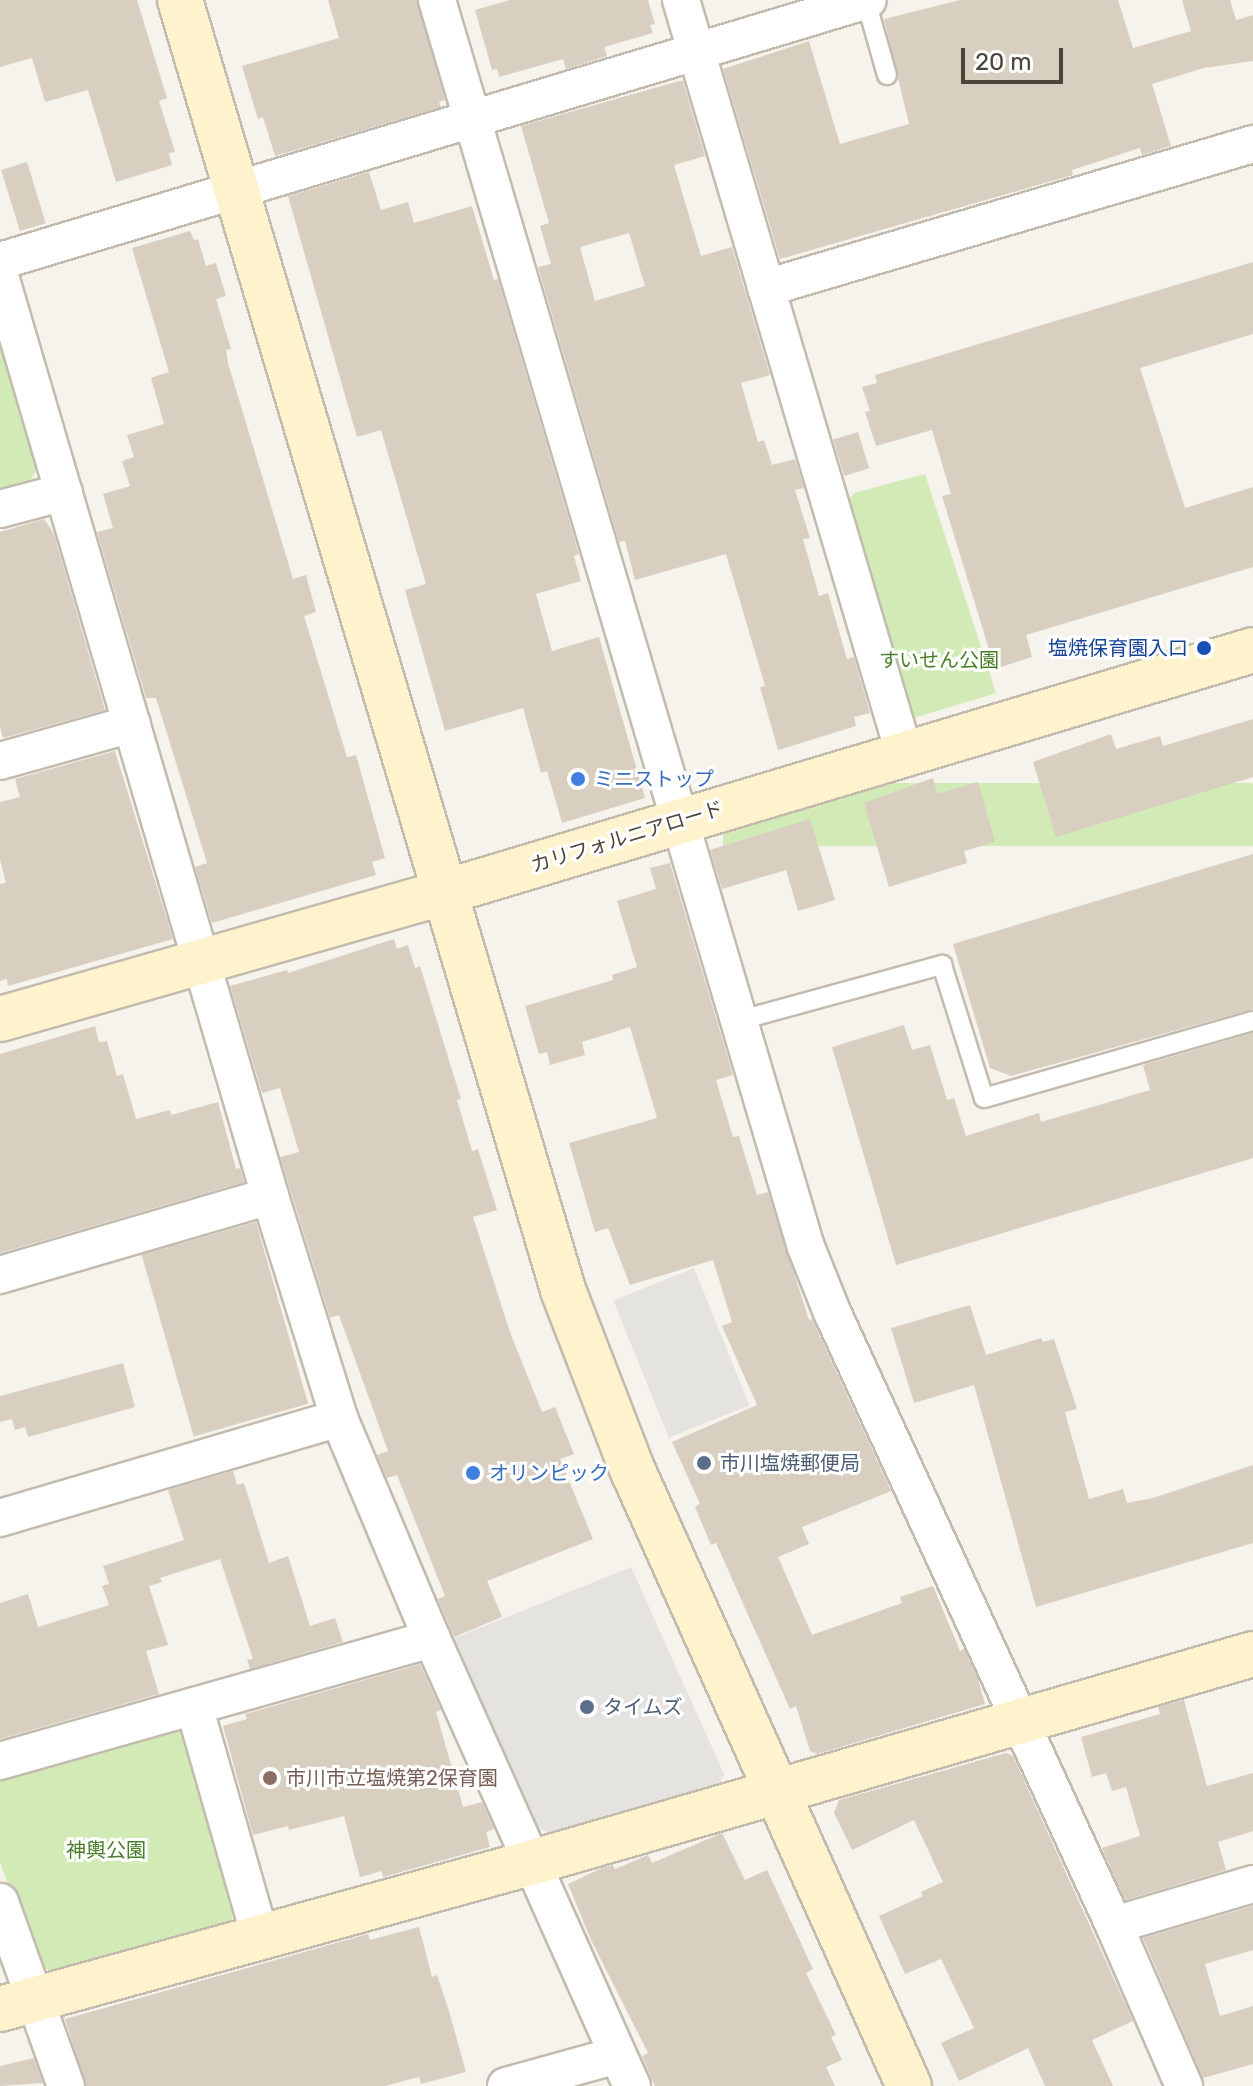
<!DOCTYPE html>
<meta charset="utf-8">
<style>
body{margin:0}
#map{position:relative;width:1253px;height:2086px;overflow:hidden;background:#f6f3ec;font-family:Rubik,"Noto Sans JP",sans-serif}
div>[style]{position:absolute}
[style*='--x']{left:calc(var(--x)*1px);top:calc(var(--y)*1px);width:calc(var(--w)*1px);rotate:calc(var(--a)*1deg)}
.green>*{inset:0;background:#d2eab5;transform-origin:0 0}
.parking>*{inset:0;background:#e5e3e0;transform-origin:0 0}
.building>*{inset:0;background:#d8cfc1;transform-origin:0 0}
.roads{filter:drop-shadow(2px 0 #c2bbae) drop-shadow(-2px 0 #c2bbae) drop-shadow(0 2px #c2bbae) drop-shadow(0 -2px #c2bbae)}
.lane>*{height:18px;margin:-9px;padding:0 9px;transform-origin:9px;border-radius:9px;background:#fff}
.street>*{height:36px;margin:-18px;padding:0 18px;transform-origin:18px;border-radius:18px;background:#fff}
.secondary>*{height:44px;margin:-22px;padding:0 22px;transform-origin:22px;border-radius:22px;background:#fff3cd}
.dots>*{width:22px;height:22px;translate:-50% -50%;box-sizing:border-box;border:4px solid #fff;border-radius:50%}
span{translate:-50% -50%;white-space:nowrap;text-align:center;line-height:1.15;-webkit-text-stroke:6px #fff;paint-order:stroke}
.transit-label{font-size:20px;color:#164399}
.right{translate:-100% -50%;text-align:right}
.park-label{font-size:20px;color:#4a7f2a}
.shop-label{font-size:20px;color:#366cbe}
.left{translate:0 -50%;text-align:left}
.street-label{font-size:20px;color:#4b4439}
.service-label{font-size:20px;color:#4e5e75}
.education-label{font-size:20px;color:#785e54}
.scale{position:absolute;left:961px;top:48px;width:102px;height:36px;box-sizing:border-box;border:4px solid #4b4439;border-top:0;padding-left:10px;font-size:24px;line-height:28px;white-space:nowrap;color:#4b4439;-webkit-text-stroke:6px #fff;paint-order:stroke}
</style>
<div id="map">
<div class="green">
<i style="clip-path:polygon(0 328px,39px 464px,29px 484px,0 492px)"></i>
<i style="clip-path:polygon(925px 474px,996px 693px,911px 719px,848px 502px,854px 493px)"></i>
<i style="left:1253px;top:783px;width:63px;height:530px;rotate:90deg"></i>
<i style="clip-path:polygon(177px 1724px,190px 1731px,239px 1905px,231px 1921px,52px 1973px,35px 1961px,0 1862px,0 1773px)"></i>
</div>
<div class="parking">
<i style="left:694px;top:1268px;width:148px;height:87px;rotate:68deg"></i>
<i style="clip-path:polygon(631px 1567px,724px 1774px,717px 1788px,553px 1835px,532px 1825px,450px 1640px)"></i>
</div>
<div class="building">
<i style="clip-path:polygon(0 0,137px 0,167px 98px,159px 101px,175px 152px,169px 153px,172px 165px,116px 182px,88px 90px,45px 102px,32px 58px,0 67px)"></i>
<i style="clip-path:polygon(328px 0,417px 0,445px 100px,439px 102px,441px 107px,275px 156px,263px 117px,258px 119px,242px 66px,339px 38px)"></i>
<i style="clip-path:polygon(510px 0,648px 0,655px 24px,650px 25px,653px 33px,604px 47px,607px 56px,566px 69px,563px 59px,499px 77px,497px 69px,492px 70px,475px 10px)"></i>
<i style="clip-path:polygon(960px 0,1118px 0,1133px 48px,1191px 31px,1182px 0,1230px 0,1236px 20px,1253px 15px,1253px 61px,1204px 68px,1152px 84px,1171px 146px,1142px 155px,1140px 148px,1072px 170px,1073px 175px,780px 259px,723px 69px,809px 41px,840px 144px,909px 124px,884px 19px)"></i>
<i style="clip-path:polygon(evenodd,679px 81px,683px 81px,705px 156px,674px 165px,701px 256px,732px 247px,770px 375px,741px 383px,758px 442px,764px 440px,772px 465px,795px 459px,804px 488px,795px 490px,810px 538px,803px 539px,819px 596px,828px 593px,847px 659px,854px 657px,870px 713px,854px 717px,856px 726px,778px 750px,760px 687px,765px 686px,726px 554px,635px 580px,625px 541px,619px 542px,538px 267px,551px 264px,540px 226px,549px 223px,521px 126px,679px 81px,629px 233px,645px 286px,595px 301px,580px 247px,629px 233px)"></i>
<i style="left:27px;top:162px;width:64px;height:27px;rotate:73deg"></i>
<i style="clip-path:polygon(369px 172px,381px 210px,408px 202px,414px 223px,472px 206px,494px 280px,498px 279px,579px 554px,574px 556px,581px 581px,536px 594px,552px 651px,599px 637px,645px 798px,562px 823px,547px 771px,541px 773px,523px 708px,445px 731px,405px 590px,426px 584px,381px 430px,357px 437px,288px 196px)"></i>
<i style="clip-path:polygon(190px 231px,194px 240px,198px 239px,206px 266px,216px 263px,226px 296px,216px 299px,231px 349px,226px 350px,228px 363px,293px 579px,306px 575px,316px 612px,304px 616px,347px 757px,356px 755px,385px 858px,372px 862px,376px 875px,212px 923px,195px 867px,207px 863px,156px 698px,146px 698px,97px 532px,113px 528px,103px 494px,130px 486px,122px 461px,134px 457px,127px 435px,164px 424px,151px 378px,169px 372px,132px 248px)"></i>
<i style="clip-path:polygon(1253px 262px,1253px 334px,1140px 368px,1185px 508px,1253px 487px,1253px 567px,1026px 635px,1032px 657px,995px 669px,942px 496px,951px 494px,932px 430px,876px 446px,865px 412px,870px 411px,862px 387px,877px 383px,875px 375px)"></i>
<i style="left:858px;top:432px;width:38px;height:26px;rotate:73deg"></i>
<i style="clip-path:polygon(44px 519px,54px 534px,105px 710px,3px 738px,0 727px,0 532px)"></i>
<i style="clip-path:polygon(1253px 719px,1253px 777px,1056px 837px,1033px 762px,1111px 734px,1116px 749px,1160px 736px,1163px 746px)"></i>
<i style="clip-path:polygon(115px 751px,173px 939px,8px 986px,7px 979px,0 981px,0 884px,6px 883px,0 860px,0 802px,20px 797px,15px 779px)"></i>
<i style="clip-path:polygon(933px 778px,937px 794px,978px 782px,995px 842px,964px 851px,967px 863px,889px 887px,864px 803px)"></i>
<i style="clip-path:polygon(810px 819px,835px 900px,798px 911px,786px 870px,722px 889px,710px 850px)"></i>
<i style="clip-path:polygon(1253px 854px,1253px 1009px,1011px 1076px,990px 1068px,953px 944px)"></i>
<i style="clip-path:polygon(670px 863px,733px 1075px,716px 1080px,733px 1137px,739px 1136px,757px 1195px,768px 1192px,809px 1320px,812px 1319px,891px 1491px,802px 1527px,809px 1544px,778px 1557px,812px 1635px,902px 1603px,900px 1597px,933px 1586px,960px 1651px,964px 1649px,978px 1679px,985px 1704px,817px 1754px,810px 1751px,796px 1706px,790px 1709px,716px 1543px,711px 1545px,695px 1507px,700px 1504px,672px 1442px,757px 1405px,722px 1326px,732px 1322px,713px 1260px,630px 1285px,608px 1228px,595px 1232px,569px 1143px,657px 1118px,630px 1027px,582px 1042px,585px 1055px,550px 1065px,547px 1052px,539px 1054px,525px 1006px,613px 980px,612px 975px,637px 967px,617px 901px,656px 889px,650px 868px)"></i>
<i style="clip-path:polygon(394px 939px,397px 949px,408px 945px,415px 968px,420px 966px,461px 1099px,457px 1100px,472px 1151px,478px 1149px,497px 1210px,473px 1217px,511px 1335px,542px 1412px,555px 1407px,574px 1454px,560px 1459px,593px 1539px,487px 1581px,502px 1617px,454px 1637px,438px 1599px,445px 1596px,397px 1475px,387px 1478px,377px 1455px,388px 1451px,339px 1315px,330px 1318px,280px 1157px,299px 1152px,280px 1088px,262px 1093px,230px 986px,287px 970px,288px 973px)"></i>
<i style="clip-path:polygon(904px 1025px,912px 1050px,930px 1045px,947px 1100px,954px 1098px,966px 1136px,1039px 1113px,1041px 1122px,1150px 1090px,1143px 1065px,1253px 1033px,1253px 1158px,896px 1265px,832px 1047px)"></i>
<i style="clip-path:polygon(95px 1026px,99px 1042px,107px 1041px,117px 1076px,123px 1074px,136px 1119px,170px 1110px,171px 1115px,218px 1102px,236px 1169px,240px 1168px,244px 1182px,0 1253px,0 1054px)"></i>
<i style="left:256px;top:1222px;width:189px;height:119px;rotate:74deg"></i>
<i style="clip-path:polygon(970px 1305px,986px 1355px,1041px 1338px,1043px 1342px,1054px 1339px,1077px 1409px,1065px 1412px,1089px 1499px,1123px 1489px,1127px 1503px,1153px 1498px,1253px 1465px,1253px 1543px,1036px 1607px,974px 1385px,914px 1403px,891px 1328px)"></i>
<i style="clip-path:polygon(123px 1363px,135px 1407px,28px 1437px,25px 1427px,15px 1430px,12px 1419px,0 1422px,0 1396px)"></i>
<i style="clip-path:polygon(233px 1471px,237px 1485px,244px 1483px,269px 1563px,288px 1556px,310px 1626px,335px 1618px,343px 1642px,250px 1669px,247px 1660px,253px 1659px,220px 1559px,160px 1578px,162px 1582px,149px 1586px,168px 1645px,146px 1651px,159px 1694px,0 1739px,0 1603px,28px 1594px,38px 1627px,109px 1605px,102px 1586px,109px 1584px,103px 1566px,184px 1540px,168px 1490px)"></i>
<i style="clip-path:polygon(420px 1664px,441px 1710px,436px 1712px,463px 1807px,482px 1802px,494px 1829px,486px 1832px,490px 1847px,383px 1877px,382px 1871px,360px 1877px,344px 1816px,289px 1830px,288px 1826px,253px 1835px,223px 1726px,247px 1719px,245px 1714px)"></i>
<i style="clip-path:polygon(1184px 1700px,1207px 1786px,1253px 1773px,1253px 1831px,1218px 1842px,1226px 1870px,1125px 1900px,1102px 1848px,1140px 1836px,1126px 1787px,1112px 1791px,1106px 1773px,1092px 1777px,1081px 1737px,1160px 1714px,1158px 1707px)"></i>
<i style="clip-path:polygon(1006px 1753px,1013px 1756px,1133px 2021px,1092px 2040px,1113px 2086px,1045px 2086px,1028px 2048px,959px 2081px,941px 2043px,974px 2028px,941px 1959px,905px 1974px,879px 1916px,923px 1896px,921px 1892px,943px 1882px,914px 1820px,852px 1850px,834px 1813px,839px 1800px)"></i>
<i style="clip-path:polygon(722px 1833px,745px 1880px,767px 1870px,813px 1969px,806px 1973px,836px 2035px,831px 2037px,842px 2060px,826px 2067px,835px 2086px,655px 2086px,652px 2080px,642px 2056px,648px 2053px,591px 1940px,568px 1884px,602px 1868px,613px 1865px,615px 1869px,648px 1855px,652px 1863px)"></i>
<i style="clip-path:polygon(1253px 1906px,1253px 1950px,1205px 1964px,1220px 2016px,1253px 2006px,1253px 2064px,1203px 2078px,1143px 1938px)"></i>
<i style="clip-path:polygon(419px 1927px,432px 1977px,437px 1975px,449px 2011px,466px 2072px,421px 2084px,419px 2077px,385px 2086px,86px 2086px,65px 2019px,368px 1934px,370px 1940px)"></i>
<i style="clip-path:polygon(34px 2058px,43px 2083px,0 2086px,0 2066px)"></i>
</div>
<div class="roads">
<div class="lane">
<i style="--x:866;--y:1;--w:77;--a:74.2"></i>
<i style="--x:737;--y:1021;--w:213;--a:-15.3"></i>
<i style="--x:942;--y:965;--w:139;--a:72.5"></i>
<i style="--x:984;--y:1098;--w:280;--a:-16"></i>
</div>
<div class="street">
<i style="--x:437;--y:0;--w:1300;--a:73.52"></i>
<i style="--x:806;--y:1247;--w:70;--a:68.2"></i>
<i style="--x:832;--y:1312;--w:675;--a:65.3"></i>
<i style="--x:1114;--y:1925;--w:176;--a:66.5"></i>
<i style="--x:681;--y:0;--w:785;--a:73.5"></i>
<i style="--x:0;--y:261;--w:906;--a:-16.74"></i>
<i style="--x:0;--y:276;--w:959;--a:73.64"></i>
<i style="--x:270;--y:1196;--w:232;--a:72.7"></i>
<i style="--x:339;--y:1418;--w:240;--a:67.2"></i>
<i style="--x:432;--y:1639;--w:490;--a:65.9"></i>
<i style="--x:766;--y:288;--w:508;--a:-16.47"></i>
<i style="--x:0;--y:509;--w:66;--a:-14.9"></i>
<i style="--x:0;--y:761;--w:137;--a:-15.7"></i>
<i style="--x:0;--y:1275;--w:281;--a:-16.3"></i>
<i style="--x:0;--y:1518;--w:353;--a:-16.4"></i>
<i style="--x:194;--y:1706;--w:239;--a:74"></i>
<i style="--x:0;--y:1761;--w:449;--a:-15.8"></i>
<i style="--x:0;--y:1902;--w:195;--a:70.3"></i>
<i style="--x:1114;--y:1925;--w:145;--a:-16.4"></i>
<i style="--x:506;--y:2086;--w:116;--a:-15.5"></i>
</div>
<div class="secondary">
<i style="--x:180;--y:0;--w:1346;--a:73.46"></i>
<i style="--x:563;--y:1290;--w:194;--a:68.9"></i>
<i style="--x:633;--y:1471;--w:674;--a:65.83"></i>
<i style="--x:0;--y:1019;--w:463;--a:-15.9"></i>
<i style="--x:445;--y:892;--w:843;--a:-16.67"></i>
<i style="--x:0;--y:2009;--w:550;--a:-15.4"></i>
<i style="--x:530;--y:1863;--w:753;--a:-16.12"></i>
</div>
</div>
<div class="dots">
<i style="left:1204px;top:648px;background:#1a4fb4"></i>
<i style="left:578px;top:779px;background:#3f7fe0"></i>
<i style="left:704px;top:1463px;background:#5c6f8a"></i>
<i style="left:473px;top:1473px;background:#3f7fe0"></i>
<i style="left:587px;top:1707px;background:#5c6f8a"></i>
<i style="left:270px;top:1778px;background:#8d6e63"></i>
</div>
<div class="transit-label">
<span class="right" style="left:1188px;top:648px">塩焼保育園入口</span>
</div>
<div class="park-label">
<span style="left:939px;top:660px">すいせん公園</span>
<span style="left:106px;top:1850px">神輿公園</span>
</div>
<div class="shop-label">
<span class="left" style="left:594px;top:779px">ミニストップ</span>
<span class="left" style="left:489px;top:1473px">オリンピック</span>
</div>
<div class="street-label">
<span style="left:627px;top:837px;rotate:-17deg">カリフォルニアロード</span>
</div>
<div class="service-label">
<span class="left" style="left:720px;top:1463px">市川塩焼郵便局</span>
<span class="left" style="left:603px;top:1707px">タイムズ</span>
</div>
<div class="education-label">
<span class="left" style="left:286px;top:1778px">市川市立塩焼第2保育園</span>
</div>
<div class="scale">20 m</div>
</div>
